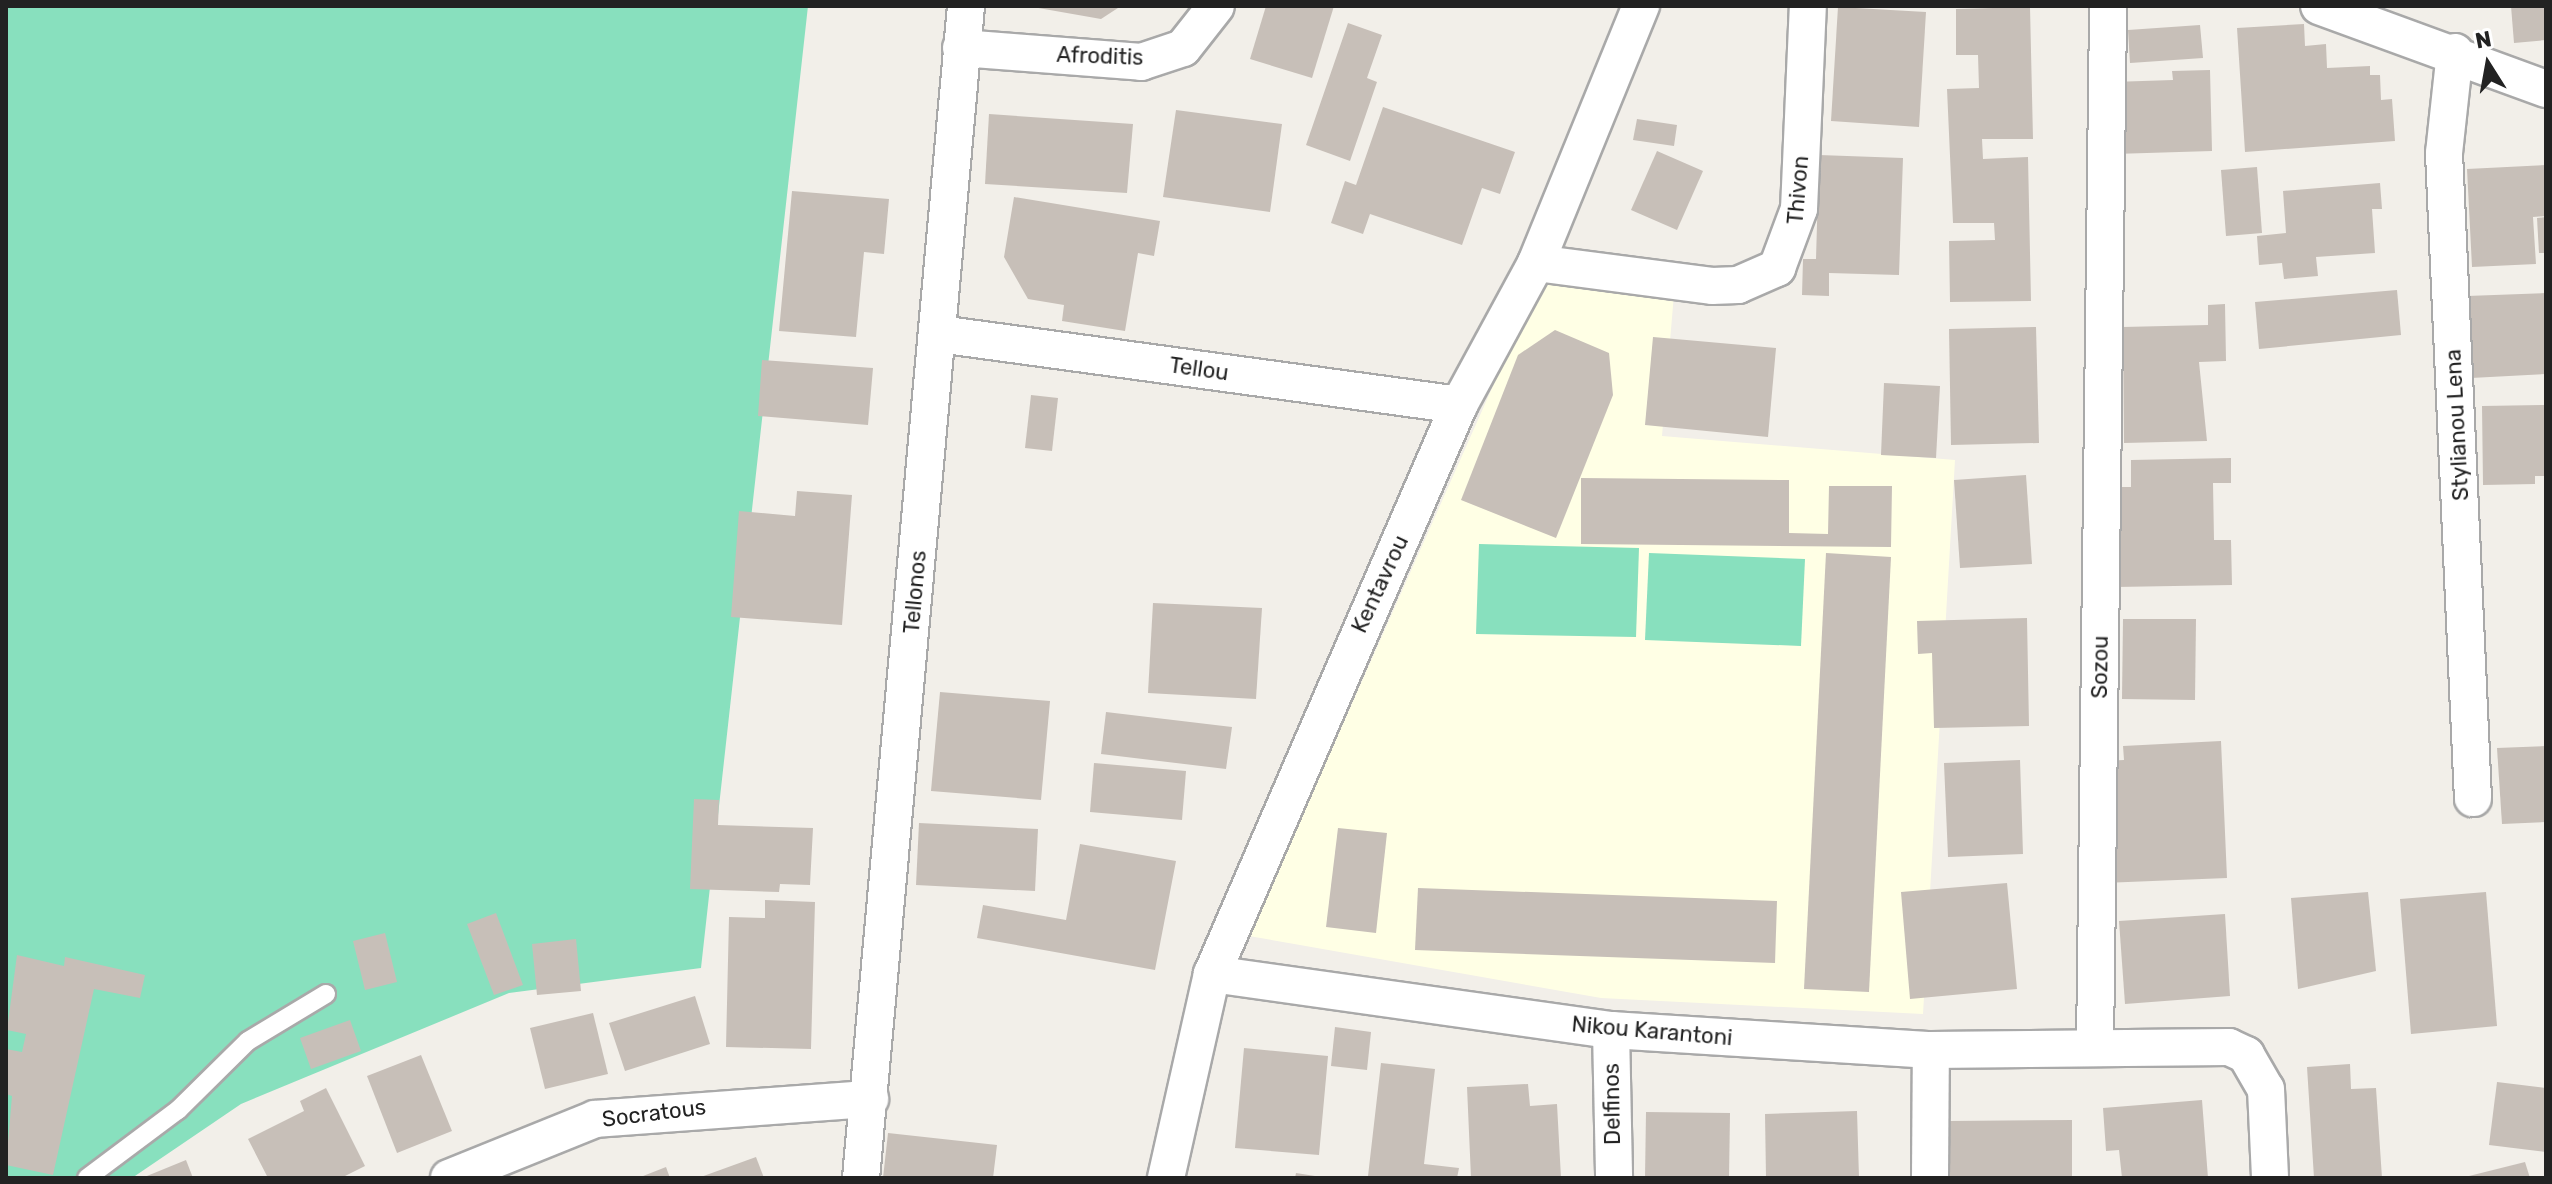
<!DOCTYPE html>
<html>
<head>
<meta charset="utf-8">
<style>
	body { margin:0 }
	#map { position:relative; width:2552px; height:1184px; overflow:hidden; background:#f2efe9; font-family:Rubik,sans-serif }
	div>[style] { position:absolute }
	.education>* { inset:0; background:#ffffe5 }
	.pitch>* { inset:0; background:#88e0be }
	.building>* { inset:0; background:#c7bfb8 }
	.roads { filter:drop-shadow(2px 0 #a9a9a9) drop-shadow(-2px 0 #a9a9a9) drop-shadow(0 2px #a9a9a9) drop-shadow(0 -2px #a9a9a9) }
	.service>* { height:18px; margin:-9px; padding:0 9px; transform-origin:9px; border-radius:9px; background:#fff }
	.minor>* { height:36px; margin:-18px; padding:0 18px; transform-origin:18px; border-radius:18px; background:#fff }
	span { translate:-50% -50%; white-space:nowrap; text-align:center; line-height:1.15; -webkit-text-stroke:6px #fff; paint-order:stroke }
	.street-label { font-size:22px; color:#222 }
	.frame { position:absolute; inset:0; border:8px solid #222; pointer-events:none }
	.north { position:absolute; left:2448px; top:24px; width:80px; height:80px; -webkit-text-stroke:6px #fff; paint-order:stroke; rotate:349deg; font-size:22px; font-weight:700; line-height:32px; text-align:center; color:#222 }
	.north::after { content:''; display:block; margin:auto; width:28px; height:36px; background:#222; clip-path:polygon(50% 0,100% 100%,50% 72%,0 100%) }
</style>
</head>
<body>
<div id="map">
	<div class="education">
		<div style="clip-path:polygon(1540px 280px,1674px 294px,1662px 436px,1955px 460px,1923px 1014px,1601px 998px,1249px 936px)"></div>
	</div>
	<div class="pitch">
		<div style="clip-path:polygon(6px 6px,808px 6px,701px 968px,509px 993px,241px 1104px,132px 1178px,6px 1178px)"></div>
		<div style="clip-path:polygon(1479px 544px,1639px 548px,1636px 637px,1476px 634px)"></div>
		<div style="clip-path:polygon(1649px 553px,1805px 559px,1801px 646px,1645px 640px)"></div>
	</div>
	<div class="building">
		<div style="clip-path:polygon(1027px 6px,1121px 6px,1101px 19px)"></div>
		<div style="clip-path:polygon(1266px 6px,1334px 6px,1312px 78px,1250px 59px)"></div>
		<div style="clip-path:polygon(2511px 6px,2546px 6px,2546px 40px,2514px 43px)"></div>
		<div style="clip-path:polygon(1838px 7px,1926px 12px,1919px 127px,1831px 121px)"></div>
		<div style="clip-path:polygon(2030px 7px,2033px 139px,1982px 139px,1983px 159px,2028px 157px,2031px 301px,1950px 302px,1949px 241px,1995px 240px,1994px 223px,1953px 223px,1947px 89px,1979px 88px,1978px 55px,1956px 55px,1956px 9px)"></div>
		<div style="clip-path:polygon(1348px 23px,1382px 35px,1367px 78px,1377px 82px,1350px 161px,1306px 145px)"></div>
		<div style="clip-path:polygon(2304px 24px,2305px 46px,2326px 44px,2327px 68px,2370px 66px,2370px 75px,2380px 75px,2381px 100px,2392px 99px,2395px 141px,2245px 152px,2237px 28px)"></div>
		<div style="clip-path:polygon(2200px 25px,2203px 58px,2130px 63px,2128px 30px)"></div>
		<div style="clip-path:polygon(2210px 70px,2212px 151px,2114px 154px,2112px 82px,2173px 80px,2172px 71px)"></div>
		<div style="clip-path:polygon(1383px 107px,1515px 152px,1500px 194px,1482px 188px,1462px 245px,1370px 214px,1363px 234px,1331px 223px,1345px 181px,1356px 185px)"></div>
		<div style="clip-path:polygon(1176px 110px,1282px 124px,1270px 212px,1163px 197px)"></div>
		<div style="clip-path:polygon(989px 114px,1133px 124px,1127px 193px,985px 184px)"></div>
		<div style="clip-path:polygon(1637px 119px,1677px 125px,1674px 146px,1633px 140px)"></div>
		<div style="clip-path:polygon(1657px 151px,1703px 171px,1677px 230px,1631px 210px)"></div>
		<div style="clip-path:polygon(1819px 155px,1903px 158px,1899px 275px,1829px 273px,1829px 296px,1802px 295px,1803px 259px,1816px 259px)"></div>
		<div style="clip-path:polygon(2546px 165px,2546px 216px,2533px 217px,2536px 264px,2472px 267px,2467px 169px)"></div>
		<div style="clip-path:polygon(2257px 167px,2262px 233px,2226px 236px,2221px 170px)"></div>
		<div style="clip-path:polygon(2380px 183px,2382px 209px,2372px 209px,2375px 253px,2316px 257px,2318px 276px,2284px 279px,2282px 263px,2259px 265px,2257px 236px,2286px 233px,2283px 191px)"></div>
		<div style="clip-path:polygon(792px 191px,889px 199px,884px 254px,864px 252px,856px 337px,779px 331px)"></div>
		<div style="clip-path:polygon(1014px 197px,1160px 221px,1154px 256px,1138px 253px,1125px 331px,1062px 321px,1064px 305px,1028px 299px,1004px 257px)"></div>
		<div style="clip-path:polygon(2546px 217px,2546px 253px,2539px 253px,2537px 218px)"></div>
		<div style="clip-path:polygon(2397px 290px,2401px 335px,2259px 349px,2255px 302px)"></div>
		<div style="clip-path:polygon(2546px 293px,2546px 374px,2471px 378px,2467px 296px)"></div>
		<div style="clip-path:polygon(2225px 304px,2226px 361px,2199px 362px,2207px 441px,2124px 443px,2123px 327px,2208px 325px,2208px 305px)"></div>
		<div style="clip-path:polygon(2036px 327px,2039px 443px,1951px 445px,1949px 329px)"></div>
		<div style="clip-path:polygon(1555px 330px,1609px 353px,1613px 395px,1556px 538px,1461px 500px,1518px 355px)"></div>
		<div style="clip-path:polygon(1653px 337px,1776px 348px,1768px 437px,1645px 425px)"></div>
		<div style="clip-path:polygon(762px 360px,873px 368px,868px 425px,758px 416px)"></div>
		<div style="clip-path:polygon(1884px 383px,1940px 386px,1936px 458px,1881px 455px)"></div>
		<div style="clip-path:polygon(1031px 395px,1058px 398px,1052px 451px,1025px 448px)"></div>
		<div style="clip-path:polygon(2546px 405px,2546px 476px,2535px 476px,2535px 484px,2483px 485px,2482px 406px)"></div>
		<div style="clip-path:polygon(2231px 458px,2231px 483px,2213px 483px,2214px 540px,2231px 540px,2232px 585px,2116px 587px,2115px 487px,2131px 487px,2131px 460px)"></div>
		<div style="clip-path:polygon(2026px 475px,2032px 564px,1960px 568px,1954px 480px)"></div>
		<div style="clip-path:polygon(1581px 478px,1789px 480px,1789px 533px,1828px 534px,1829px 486px,1892px 486px,1891px 547px,1581px 544px)"></div>
		<div style="clip-path:polygon(797px 491px,852px 495px,842px 625px,731px 617px,739px 511px,795px 516px)"></div>
		<div style="clip-path:polygon(1826px 553px,1891px 557px,1869px 992px,1804px 989px)"></div>
		<div style="clip-path:polygon(1153px 603px,1262px 608px,1256px 699px,1148px 693px)"></div>
		<div style="clip-path:polygon(2027px 618px,2029px 726px,1934px 728px,1932px 653px,1918px 654px,1917px 621px)"></div>
		<div style="clip-path:polygon(2123px 619px,2196px 619px,2195px 700px,2122px 699px)"></div>
		<div style="clip-path:polygon(940px 692px,1050px 701px,1041px 800px,931px 791px)"></div>
		<div style="clip-path:polygon(1106px 712px,1232px 727px,1226px 769px,1101px 754px)"></div>
		<div style="clip-path:polygon(2221px 741px,2227px 878px,2103px 883px,2102px 761px,2124px 760px,2123px 746px)"></div>
		<div style="clip-path:polygon(2546px 746px,2546px 822px,2502px 824px,2497px 748px)"></div>
		<div style="clip-path:polygon(2020px 760px,2023px 854px,1948px 857px,1944px 763px)"></div>
		<div style="clip-path:polygon(1094px 763px,1186px 771px,1182px 820px,1090px 812px)"></div>
		<div style="clip-path:polygon(694px 799px,719px 800px,718px 825px,813px 828px,810px 885px,780px 884px,779px 892px,690px 889px)"></div>
		<div style="clip-path:polygon(919px 823px,1038px 829px,1035px 891px,916px 885px)"></div>
		<div style="clip-path:polygon(1338px 828px,1387px 833px,1376px 933px,1326px 927px)"></div>
		<div style="clip-path:polygon(1080px 844px,1176px 861px,1155px 970px,977px 938px,983px 905px,1066px 920px)"></div>
		<div style="clip-path:polygon(2007px 883px,2017px 989px,1910px 999px,1901px 892px)"></div>
		<div style="clip-path:polygon(1418px 888px,1777px 901px,1775px 963px,1415px 950px)"></div>
		<div style="clip-path:polygon(2368px 892px,2376px 971px,2298px 989px,2291px 898px)"></div>
		<div style="clip-path:polygon(2486px 892px,2497px 1026px,2411px 1034px,2400px 899px)"></div>
		<div style="clip-path:polygon(765px 900px,815px 902px,811px 1049px,726px 1047px,729px 917px,765px 918px)"></div>
		<div style="clip-path:polygon(496px 913px,523px 985px,494px 995px,467px 924px)"></div>
		<div style="clip-path:polygon(2225px 914px,2230px 996px,2125px 1004px,2119px 921px)"></div>
		<div style="clip-path:polygon(385px 933px,397px 982px,365px 990px,353px 941px)"></div>
		<div style="clip-path:polygon(576px 939px,581px 991px,537px 995px,532px 944px)"></div>
		<div style="clip-path:polygon(17px 955px,64px 966px,65px 957px,145px 975px,140px 998px,94px 989px,53px 1175px,6px 1165px,12px 1096px,6px 1094px,6px 1049px,22px 1052px,26px 1034px,7px 1030px)"></div>
		<div style="clip-path:polygon(695px 996px,710px 1044px,625px 1071px,609px 1023px)"></div>
		<div style="clip-path:polygon(593px 1013px,608px 1074px,545px 1089px,530px 1028px)"></div>
		<div style="clip-path:polygon(350px 1020px,361px 1051px,311px 1069px,300px 1038px)"></div>
		<div style="clip-path:polygon(1335px 1027px,1371px 1032px,1367px 1070px,1331px 1066px)"></div>
		<div style="clip-path:polygon(1244px 1048px,1328px 1056px,1319px 1155px,1235px 1148px)"></div>
		<div style="clip-path:polygon(421px 1055px,452px 1131px,397px 1153px,367px 1076px)"></div>
		<div style="clip-path:polygon(1381px 1063px,1435px 1069px,1424px 1164px,1459px 1168px,1457px 1178px,1368px 1176px)"></div>
		<div style="clip-path:polygon(2350px 1064px,2351px 1089px,2376px 1088px,2382px 1178px,2314px 1178px,2307px 1067px)"></div>
		<div style="clip-path:polygon(2497px 1082px,2546px 1088px,2546px 1152px,2489px 1145px)"></div>
		<div style="clip-path:polygon(1528px 1084px,1530px 1106px,1557px 1104px,1561px 1178px,1471px 1178px,1467px 1087px)"></div>
		<div style="clip-path:polygon(326px 1088px,365px 1166px,341px 1178px,268px 1178px,248px 1139px,304px 1111px,300px 1101px)"></div>
		<div style="clip-path:polygon(2202px 1100px,2208px 1178px,2122px 1178px,2119px 1150px,2106px 1151px,2103px 1108px)"></div>
		<div style="clip-path:polygon(1857px 1111px,1859px 1178px,1766px 1178px,1765px 1114px)"></div>
		<div style="clip-path:polygon(1646px 1112px,1730px 1113px,1729px 1178px,1645px 1178px)"></div>
		<div style="clip-path:polygon(2072px 1120px,2072px 1178px,1949px 1178px,1949px 1121px)"></div>
		<div style="clip-path:polygon(888px 1133px,997px 1145px,993px 1178px,883px 1178px)"></div>
		<div style="clip-path:polygon(756px 1157px,764px 1178px,698px 1178px)"></div>
		<div style="clip-path:polygon(186px 1160px,193px 1178px,142px 1178px)"></div>
		<div style="clip-path:polygon(2525px 1162px,2530px 1178px,2465px 1178px,2465px 1177px)"></div>
		<div style="clip-path:polygon(666px 1167px,670px 1178px,638px 1178px)"></div>
		<div style="clip-path:polygon(1296px 1173px,1315px 1176px,1315px 1178px,1295px 1178px)"></div>
	</div>
	<div class="roads">
		<div class="service">
			<div style="left:87px;top:1178px;width:114px;rotate:-36.8deg"></div>
			<div style="left:178px;top:1110px;width:98px;rotate:-44.6deg"></div>
			<div style="left:248px;top:1041px;width:91px;rotate:-31.1deg"></div>
		</div>
		<div class="minor">
			<div style="left:2319px;top:6px;width:242px;rotate:20.1deg"></div>
			<div style="left:961px;top:48px;width:181px;rotate:4.4deg"></div>
			<div style="left:1141px;top:62px;width:44px;rotate:-18.4deg"></div>
			<div style="left:1183px;top:48px;width:53px;rotate:-51.8deg"></div>
			<div style="left:2455px;top:52px;width:102px;rotate:96.2deg"></div>
			<div style="left:2444px;top:153px;width:646px;rotate:87.43deg"></div>
			<div style="left:1536px;top:263px;width:177px;rotate:7.4deg"></div>
			<div style="left:1712px;top:286px;width:26px;rotate:-2deg"></div>
			<div style="left:1738px;top:285px;width:43px;rotate:-23.6deg"></div>
			<div style="left:1777px;top:268px;width:63px;rotate:-69.6deg"></div>
			<div style="left:1799px;top:209px;width:203px;rotate:-87.5deg"></div>
			<div style="left:939px;top:334px;width:525px;rotate:7.77deg"></div>
			<div style="left:1212px;top:974px;width:403px;rotate:8deg"></div>
			<div style="left:1611px;top:1030px;width:321px;rotate:3.6deg"></div>
			<div style="left:1931px;top:1050px;width:298px;rotate:-0.6deg"></div>
			<div style="left:2229px;top:1047px;width:19px;rotate:25deg"></div>
			<div style="left:2246px;top:1055px;width:39px;rotate:60deg"></div>
			<div style="left:2266px;top:1089px;width:89px;rotate:87.4deg"></div>
			<div style="left:1611px;top:1030px;width:148px;rotate:88.8deg"></div>
			<div style="left:2095px;top:1047px;width:1041px;rotate:-89.28deg"></div>
			<div style="left:449px;top:1178px;width:157px;rotate:-22deg"></div>
			<div style="left:595px;top:1119px;width:276px;rotate:-4.2deg"></div>
			<div style="left:861px;top:1178px;width:1177px;rotate:-84.88deg"></div>
			<div style="left:1166px;top:1178px;width:209px;rotate:-77.3deg"></div>
			<div style="left:1212px;top:974px;width:620px;rotate:-66.53deg"></div>
			<div style="left:1459px;top:405px;width:162px;rotate:-61.5deg"></div>
			<div style="left:1536px;top:263px;width:278px;rotate:-67.8deg"></div>
			<div style="left:1930px;top:1178px;width:128px;rotate:-89.6deg"></div>
		</div>
	</div>
	<div class="street-label">
		<span style="left:1100px;top:56px;rotate:2deg">Afroditis</span>
		<span style="left:1798px;top:190px;rotate:-85deg">Thivon</span>
		<span style="left:1199px;top:369px;rotate:8deg">Tellou</span>
		<span style="left:2457px;top:425px;rotate:-93deg">Stylianou Lena</span>
		<span style="left:1380px;top:584px;rotate:-65deg">Kentavrou</span>
		<span style="left:915px;top:592px;rotate:-85deg">Tellonos</span>
		<span style="left:2100px;top:667px;rotate:-89deg">Sozou</span>
		<span style="left:1652px;top:1031px;rotate:5deg">Nikou Karantoni</span>
		<span style="left:1612px;top:1104px;rotate:-91deg">Delfinos</span>
		<span style="left:654px;top:1113px;rotate:-7deg">Socratous</span>
	</div>
	<div class="frame"></div>
	<div class="north">N</div>
</div>
</body>
</html>
